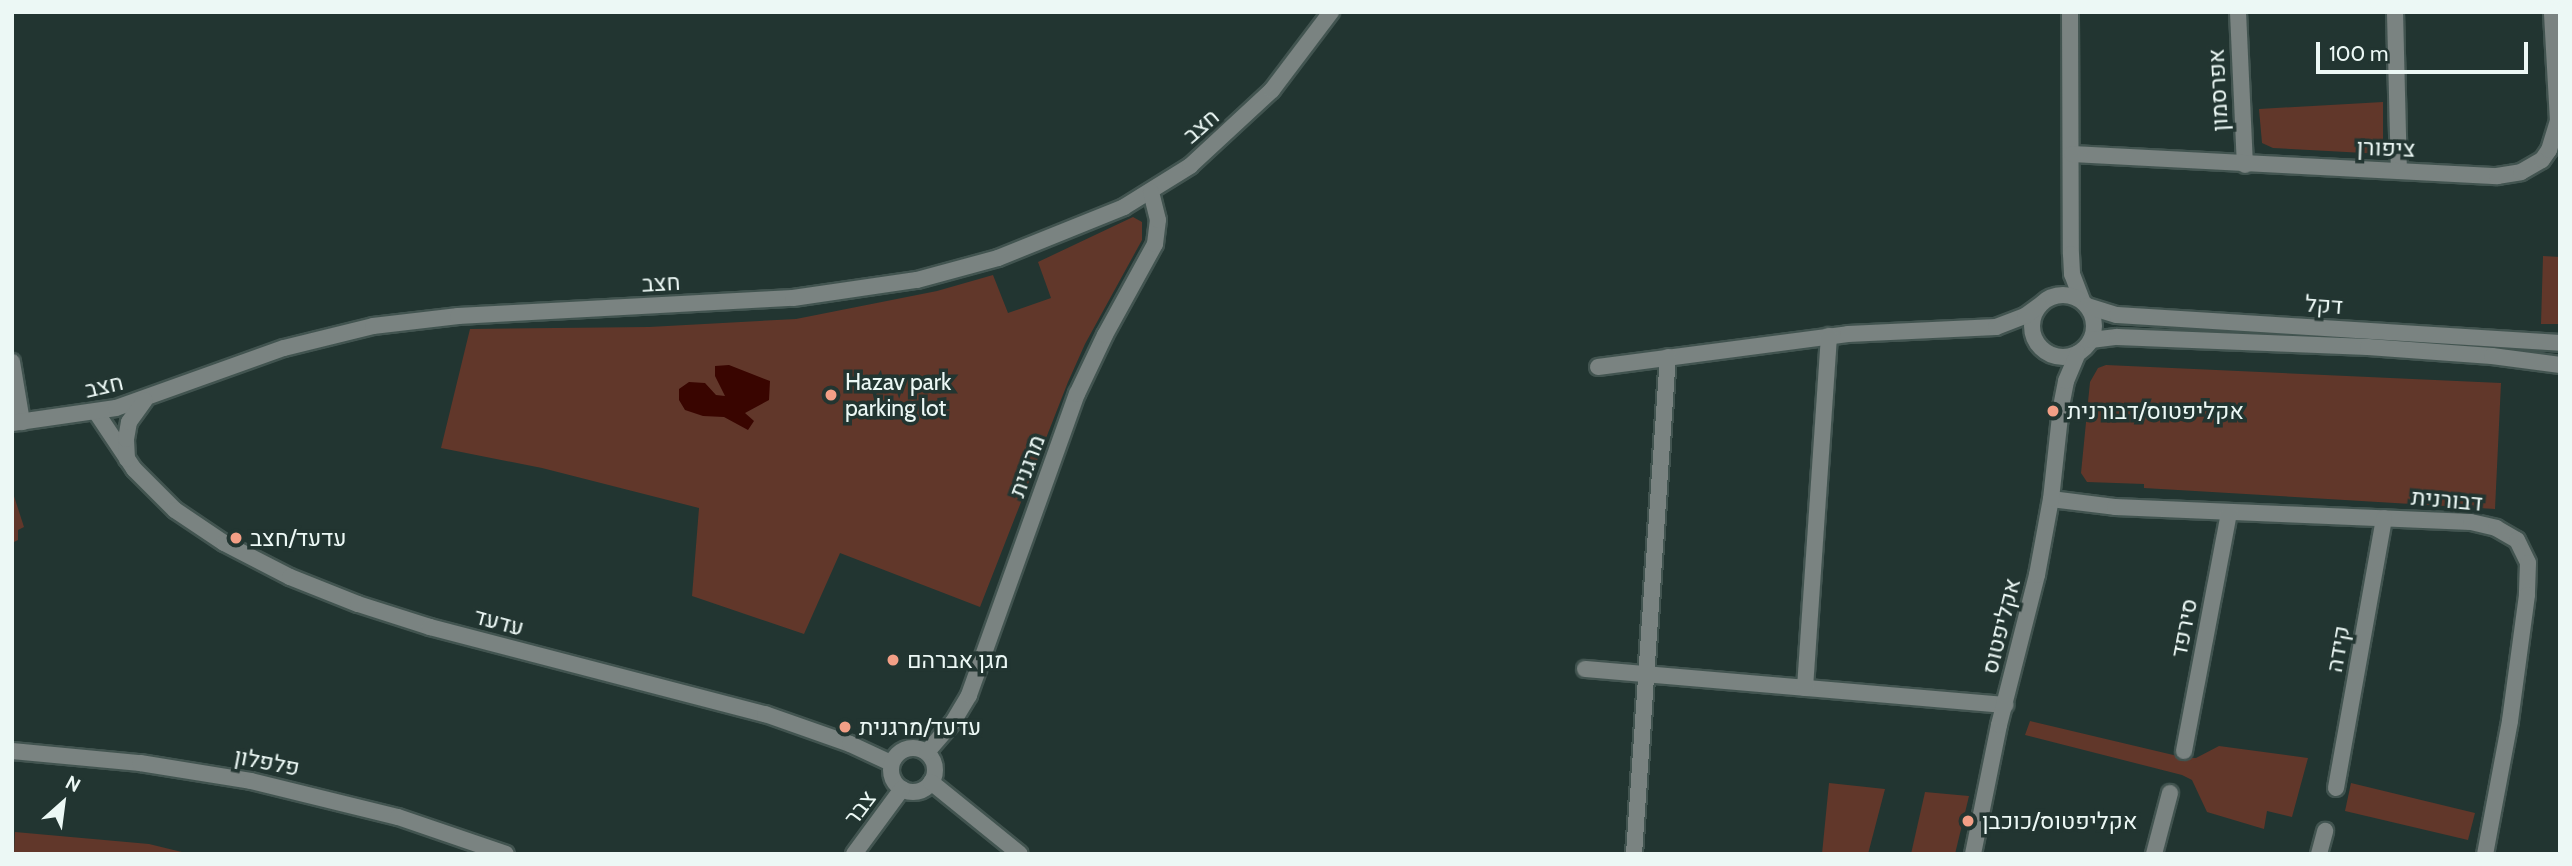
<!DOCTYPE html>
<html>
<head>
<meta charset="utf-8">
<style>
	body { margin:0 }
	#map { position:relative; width:2572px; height:866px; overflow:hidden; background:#223531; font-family:Cabin,Heebo,sans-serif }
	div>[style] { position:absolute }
	.green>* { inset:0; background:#61372a }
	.water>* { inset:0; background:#390500 }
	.roads { filter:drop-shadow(2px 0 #425450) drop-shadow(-2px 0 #425450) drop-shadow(0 2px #425450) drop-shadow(0 -2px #425450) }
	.minor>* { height:16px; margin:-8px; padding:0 8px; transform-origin:8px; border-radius:8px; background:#7a8381 }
	.minor>.ring { margin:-8px; padding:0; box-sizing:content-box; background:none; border:16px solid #7a8381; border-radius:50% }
	.dots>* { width:19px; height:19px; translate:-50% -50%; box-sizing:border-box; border:4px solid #223531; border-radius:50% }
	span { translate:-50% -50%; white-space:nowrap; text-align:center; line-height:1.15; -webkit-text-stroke:7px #223531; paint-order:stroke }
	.street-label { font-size:23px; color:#ecf8f5 }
	.poi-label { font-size:23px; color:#ecf8f5 }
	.left { translate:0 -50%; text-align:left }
	.frame { position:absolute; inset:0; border:14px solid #ecf8f5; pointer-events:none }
	.north { position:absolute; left:28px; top:768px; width:70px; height:70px; -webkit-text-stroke:5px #223531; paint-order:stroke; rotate:28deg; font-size:19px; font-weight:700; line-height:28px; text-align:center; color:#ecf8f5 }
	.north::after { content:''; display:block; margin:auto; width:24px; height:32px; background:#ecf8f5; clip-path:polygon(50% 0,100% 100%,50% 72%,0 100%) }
	.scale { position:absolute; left:2316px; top:42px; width:212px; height:32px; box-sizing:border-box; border:4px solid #ecf8f5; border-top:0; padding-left:9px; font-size:21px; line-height:24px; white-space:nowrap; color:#ecf8f5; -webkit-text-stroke:5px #223531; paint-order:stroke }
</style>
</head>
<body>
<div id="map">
	<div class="green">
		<div style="clip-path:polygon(2383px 102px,2383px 154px,2273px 148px,2262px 143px,2259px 109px)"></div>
		<div style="clip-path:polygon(1133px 217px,1142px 222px,1142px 240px,1085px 344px,1068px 382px,980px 607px,840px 553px,804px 634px,692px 596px,699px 508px,542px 468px,441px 448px,470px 329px,649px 327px,796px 319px,937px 291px,993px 275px,1008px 313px,1051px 298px,1038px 262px)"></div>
		<div style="clip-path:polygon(2543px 256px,2560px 257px,2560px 324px,2541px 324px)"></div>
		<div style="clip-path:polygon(2106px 365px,2501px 383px,2495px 509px,2144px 488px,2144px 484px,2087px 482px,2081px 473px,2090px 382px,2098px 368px)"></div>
		<div style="clip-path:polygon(12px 490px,24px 527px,18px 530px,18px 540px,12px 543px)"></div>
		<div style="clip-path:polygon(2030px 721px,2186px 758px,2196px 758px,2219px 746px,2308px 758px,2292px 817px,2267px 811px,2264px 829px,2207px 812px,2192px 780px,2182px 775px,2025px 735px)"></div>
		<div style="clip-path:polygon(1829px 783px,1885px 789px,1868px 854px,1822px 854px)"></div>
		<div style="clip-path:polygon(2351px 783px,2475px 813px,2468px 840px,2345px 811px)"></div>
		<div style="clip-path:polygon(1925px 792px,1969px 796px,1955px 854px,1911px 854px)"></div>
		<div style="clip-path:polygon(15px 832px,149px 844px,190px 854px,14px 854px)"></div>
	</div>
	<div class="water">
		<div style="clip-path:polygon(729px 365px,770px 381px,769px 400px,745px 413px,754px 421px,748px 430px,724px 417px,703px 416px,685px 410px,679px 400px,679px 389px,689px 382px,705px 383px,716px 395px,725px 396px,715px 376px,715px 366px)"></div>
	</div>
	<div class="roads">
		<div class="minor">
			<div style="left:2070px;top:12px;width:242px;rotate:89.8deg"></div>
			<div style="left:2071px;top:254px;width:20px;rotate:87deg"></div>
			<div style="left:2072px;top:274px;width:30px;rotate:69deg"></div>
			<div style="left:2238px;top:12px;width:153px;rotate:87.4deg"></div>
			<div style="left:2395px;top:12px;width:159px;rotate:88.6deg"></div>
			<div style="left:2072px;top:154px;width:426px;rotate:3deg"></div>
			<div style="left:2497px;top:176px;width:24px;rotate:-9deg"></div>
			<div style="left:2521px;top:172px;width:24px;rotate:-30deg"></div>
			<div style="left:2542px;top:160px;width:12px;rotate:-55deg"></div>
			<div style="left:2549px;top:150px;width:30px;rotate:-73deg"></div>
			<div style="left:2558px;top:121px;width:109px;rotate:-93.2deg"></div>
			<div class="ring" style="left:2032px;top:295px;width:46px;height:46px"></div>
			<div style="left:2087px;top:306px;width:31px;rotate:17deg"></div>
			<div style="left:2117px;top:315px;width:444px;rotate:3.6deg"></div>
			<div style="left:2091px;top:340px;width:26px;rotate:-7deg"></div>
			<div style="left:2117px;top:337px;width:251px;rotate:2.3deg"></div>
			<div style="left:2368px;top:347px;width:124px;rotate:4.2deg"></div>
			<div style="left:2492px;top:356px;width:69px;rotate:7.5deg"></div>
			<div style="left:12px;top:362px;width:61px;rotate:80.5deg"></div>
			<div style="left:1598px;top:367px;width:252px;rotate:-7.5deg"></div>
			<div style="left:1848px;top:334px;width:148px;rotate:-2.7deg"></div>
			<div style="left:1996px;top:327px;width:31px;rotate:-21deg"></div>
			<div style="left:2025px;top:316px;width:17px;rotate:-36deg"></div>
			<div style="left:96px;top:412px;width:69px;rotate:56.3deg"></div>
			<div style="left:134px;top:469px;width:58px;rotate:45deg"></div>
			<div style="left:175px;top:510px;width:59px;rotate:34deg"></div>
			<div style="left:224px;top:543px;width:74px;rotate:27.3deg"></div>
			<div style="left:290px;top:577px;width:73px;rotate:21.7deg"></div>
			<div style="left:358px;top:604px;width:76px;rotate:17.7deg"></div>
			<div style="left:430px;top:627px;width:346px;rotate:14.6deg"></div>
			<div style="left:765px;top:714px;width:90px;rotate:19.4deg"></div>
			<div style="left:850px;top:744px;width:45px;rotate:24.9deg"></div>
			<div style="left:12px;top:423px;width:105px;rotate:-8.2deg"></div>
			<div style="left:116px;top:408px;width:178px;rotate:-19.7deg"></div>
			<div style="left:284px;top:348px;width:92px;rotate:-13.9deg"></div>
			<div style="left:373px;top:326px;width:86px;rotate:-6.7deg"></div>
			<div style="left:458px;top:316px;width:335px;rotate:-3.1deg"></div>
			<div style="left:793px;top:298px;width:125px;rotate:-8.3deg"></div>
			<div style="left:917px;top:280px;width:84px;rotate:-15.2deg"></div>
			<div style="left:998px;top:258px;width:136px;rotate:-22deg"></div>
			<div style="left:1124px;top:207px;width:78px;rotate:-31.8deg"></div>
			<div style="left:1190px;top:166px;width:112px;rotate:-42.8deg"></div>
			<div style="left:1272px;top:90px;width:98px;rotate:-52.9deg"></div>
			<div style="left:127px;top:459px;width:20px;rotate:-93deg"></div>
			<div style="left:126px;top:439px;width:17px;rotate:-80deg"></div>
			<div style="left:129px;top:422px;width:27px;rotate:-54deg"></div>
			<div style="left:2051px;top:499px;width:64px;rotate:7.1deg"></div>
			<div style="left:2115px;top:507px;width:356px;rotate:2.4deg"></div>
			<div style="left:2471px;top:522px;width:26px;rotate:13deg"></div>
			<div style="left:2496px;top:528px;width:24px;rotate:30deg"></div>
			<div style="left:2517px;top:540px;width:25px;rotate:64deg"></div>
			<div style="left:2528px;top:563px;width:32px;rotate:92deg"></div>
			<div style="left:2527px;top:595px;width:127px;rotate:97.7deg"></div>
			<div style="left:2510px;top:721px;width:135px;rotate:100.6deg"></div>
			<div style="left:1585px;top:669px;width:422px;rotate:4.9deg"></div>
			<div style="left:1805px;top:688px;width:353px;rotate:-86.1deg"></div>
			<div class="ring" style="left:891px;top:748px;width:28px;height:28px"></div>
			<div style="left:12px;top:751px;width:129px;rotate:5.4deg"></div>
			<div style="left:140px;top:763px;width:112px;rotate:9.2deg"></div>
			<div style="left:251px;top:781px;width:151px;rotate:13.8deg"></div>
			<div style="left:398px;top:817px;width:114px;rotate:18.9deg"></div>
			<div style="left:2184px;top:751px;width:242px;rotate:-79.3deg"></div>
			<div style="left:927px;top:752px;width:40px;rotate:-49deg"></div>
			<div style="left:953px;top:722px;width:31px;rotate:-59deg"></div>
			<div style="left:969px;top:695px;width:320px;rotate:-70.3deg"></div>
			<div style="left:1077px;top:394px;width:65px;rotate:-64.6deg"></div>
			<div style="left:1105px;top:335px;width:104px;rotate:-61.2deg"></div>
			<div style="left:1155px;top:244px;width:24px;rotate:-83deg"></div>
			<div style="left:1158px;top:220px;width:29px;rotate:-104deg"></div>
			<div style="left:931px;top:782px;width:114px;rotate:39deg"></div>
			<div style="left:2336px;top:788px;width:274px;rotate:-79.9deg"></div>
			<div style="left:854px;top:854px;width:81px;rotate:-53.6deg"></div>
			<div style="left:1634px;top:854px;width:498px;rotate:-86.1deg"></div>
			<div style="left:1973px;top:854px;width:132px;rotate:-78.6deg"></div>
			<div style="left:1999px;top:725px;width:155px;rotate:-75.8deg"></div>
			<div style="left:2037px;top:575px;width:77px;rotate:-79.6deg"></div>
			<div style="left:2051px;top:499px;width:93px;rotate:-83.8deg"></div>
			<div style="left:2061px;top:407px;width:26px;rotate:-79deg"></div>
			<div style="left:2066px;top:381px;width:30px;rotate:-67deg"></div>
			<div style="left:2154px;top:854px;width:63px;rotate:-75.3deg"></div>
			<div style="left:2319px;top:854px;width:24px;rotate:-75deg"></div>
		</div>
	</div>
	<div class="dots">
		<div style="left:831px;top:395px;background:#f39f86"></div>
		<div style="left:2053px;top:411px;background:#f39f86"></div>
		<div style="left:236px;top:538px;background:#f39f86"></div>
		<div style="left:893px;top:660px;background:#f39f86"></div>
		<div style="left:845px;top:727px;background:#f39f86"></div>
		<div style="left:1968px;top:821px;background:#f39f86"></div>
	</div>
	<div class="street-label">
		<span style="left:2218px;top:90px;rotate:-93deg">אפרסמון</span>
		<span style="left:1201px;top:126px;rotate:-41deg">חצב</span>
		<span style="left:2386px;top:148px;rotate:2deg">ציפורן</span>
		<span style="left:661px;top:283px;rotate:-3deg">חצב</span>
		<span style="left:2324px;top:305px;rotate:4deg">דקל</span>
		<span style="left:104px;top:386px;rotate:-13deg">חצב</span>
		<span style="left:1027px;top:466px;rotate:-70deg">מרגנית</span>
		<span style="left:2447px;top:500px;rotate:5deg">דבורנית</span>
		<span style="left:499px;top:622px;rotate:15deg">עדעד</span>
		<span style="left:2001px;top:626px;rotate:-76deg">אקליפטוס</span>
		<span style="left:2184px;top:628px;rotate:-79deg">סירפד</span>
		<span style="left:2338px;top:649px;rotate:-80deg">קידה</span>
		<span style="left:267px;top:762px;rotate:11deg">פלפלון</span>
		<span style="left:860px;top:808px;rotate:-53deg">צבר</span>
	</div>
	<div class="poi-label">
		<span class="left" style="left:845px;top:395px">Hazav park<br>parking lot</span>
		<span class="left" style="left:2067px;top:411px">אקליפטוס/דבורנית</span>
		<span class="left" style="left:250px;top:538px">עדעד/חצב</span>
		<span class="left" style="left:907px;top:660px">מגן אברהם</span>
		<span class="left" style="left:859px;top:727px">עדעד/מרגנית</span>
		<span class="left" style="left:1982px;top:821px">אקליפטוס/כוכבן</span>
	</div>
	<div class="frame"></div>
	<div class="north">N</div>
	<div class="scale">100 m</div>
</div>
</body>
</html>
